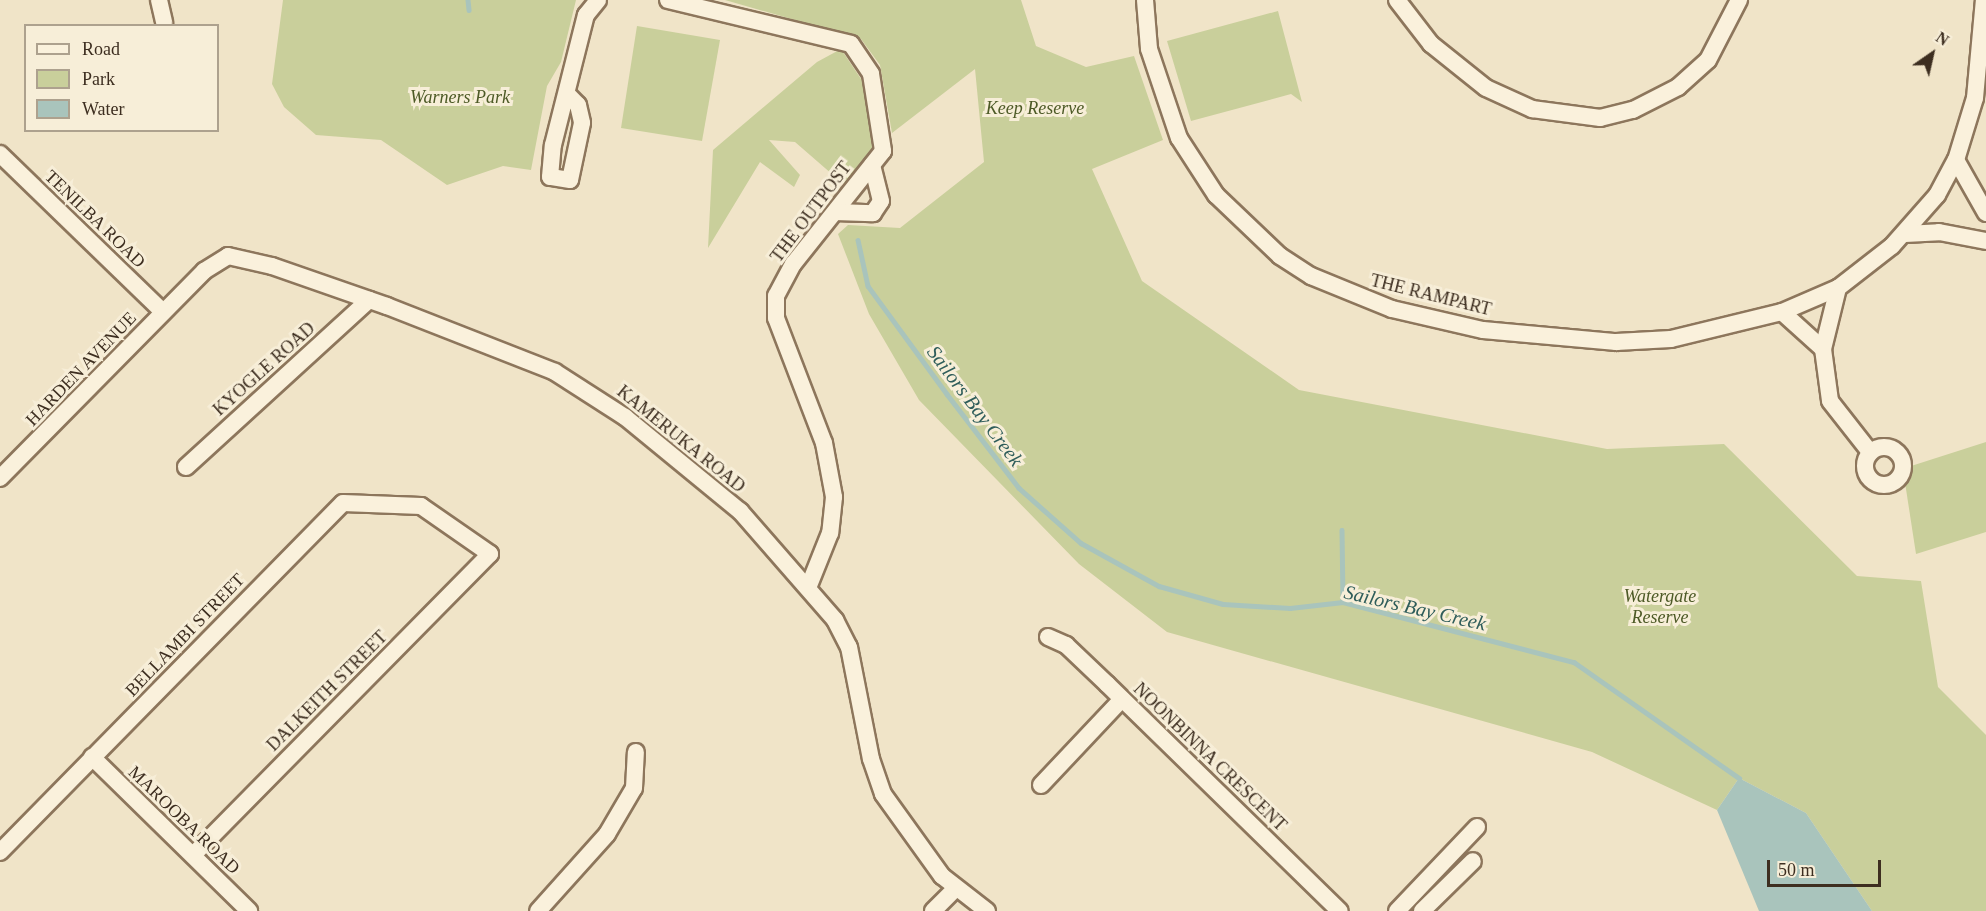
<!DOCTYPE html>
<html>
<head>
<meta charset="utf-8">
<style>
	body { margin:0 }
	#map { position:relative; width:1986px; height:911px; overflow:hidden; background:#f0e4c8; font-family:Georgia,serif }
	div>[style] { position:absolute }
	.green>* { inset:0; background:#c9cf9b }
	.water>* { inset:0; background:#a9c4bc }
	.stream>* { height:4.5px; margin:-2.25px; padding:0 2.25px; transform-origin:2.25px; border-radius:2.25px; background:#a9c4bc }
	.roads { filter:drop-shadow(2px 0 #8d765c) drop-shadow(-2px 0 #8d765c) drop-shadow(0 2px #8d765c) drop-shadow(0 -2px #8d765c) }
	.minor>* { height:16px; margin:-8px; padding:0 8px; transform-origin:8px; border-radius:8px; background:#faf1dc }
	.minor>.ring { margin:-8px; padding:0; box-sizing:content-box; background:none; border:16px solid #faf1dc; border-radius:50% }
	span { translate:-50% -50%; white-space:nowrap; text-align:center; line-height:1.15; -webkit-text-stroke:6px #f7eed8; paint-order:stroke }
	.park-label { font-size:18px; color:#4d5a26; font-style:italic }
	.street-label { font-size:18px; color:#3d2e20 }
	.water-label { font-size:20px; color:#2f5d5a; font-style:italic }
	.legend { position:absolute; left:24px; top:24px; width:195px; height:108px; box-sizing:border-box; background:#f7eed8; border:2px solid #ada18e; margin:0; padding:8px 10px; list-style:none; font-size:18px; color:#3d2e20 }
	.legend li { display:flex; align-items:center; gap:12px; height:30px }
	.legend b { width:30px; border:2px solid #ada18e }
	.north { position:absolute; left:1902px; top:24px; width:60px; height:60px; -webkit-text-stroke:4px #f7eed8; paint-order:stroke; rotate:34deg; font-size:16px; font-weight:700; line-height:24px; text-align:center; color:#3d2e20 }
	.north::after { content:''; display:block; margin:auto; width:21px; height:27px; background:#3d2e20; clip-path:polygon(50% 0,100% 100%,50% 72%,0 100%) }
	.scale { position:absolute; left:1767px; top:860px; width:114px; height:27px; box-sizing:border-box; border:3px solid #3d2e20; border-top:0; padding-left:8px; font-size:18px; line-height:21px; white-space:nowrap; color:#3d2e20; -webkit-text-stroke:4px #f7eed8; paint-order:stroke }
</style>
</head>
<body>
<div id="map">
	<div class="green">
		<div style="clip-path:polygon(283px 0,576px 0,561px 62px,547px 86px,531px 170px,503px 166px,447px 185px,381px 140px,316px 135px,284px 107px,272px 84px)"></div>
		<div style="clip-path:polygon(725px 0,1021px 0,1036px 46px,1086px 67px,1134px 56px,1163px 140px,1092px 169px,1142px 281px,1299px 390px,1607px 449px,1724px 444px,1857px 576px,1921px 581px,1938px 687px,1986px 735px,1986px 911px,1872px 911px,1806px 813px,1739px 778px,1717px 810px,1592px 752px,1167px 632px,1079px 564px,919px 400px,869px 314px,838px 234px,848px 225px,900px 228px,984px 162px,975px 69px,892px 133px,880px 65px,861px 39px)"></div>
		<div style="clip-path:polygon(1278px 11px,1302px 102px,1291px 94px,1191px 121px,1167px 41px)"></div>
		<div style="clip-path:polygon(637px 26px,720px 40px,702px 141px,621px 128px)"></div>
		<div style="clip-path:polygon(841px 49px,865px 85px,874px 147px,865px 171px,848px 188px,795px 142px,769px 140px,800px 175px,794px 187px,760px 162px,708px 248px,713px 150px,817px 62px)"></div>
		<div style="clip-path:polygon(1986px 442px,1986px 532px,1916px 554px,1904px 476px,1908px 467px)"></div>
	</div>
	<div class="water">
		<div style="clip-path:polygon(1739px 778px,1806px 813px,1872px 911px,1759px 911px,1717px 810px)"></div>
	</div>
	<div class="stream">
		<div style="left:468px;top:0;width:10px;rotate:84deg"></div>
		<div style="left:858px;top:240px;width:47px;rotate:77.7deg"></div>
		<div style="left:868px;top:286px;width:134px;rotate:53.8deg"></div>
		<div style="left:947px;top:394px;width:118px;rotate:52.5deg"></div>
		<div style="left:1019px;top:488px;width:83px;rotate:41.6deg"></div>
		<div style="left:1081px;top:543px;width:89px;rotate:28.9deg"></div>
		<div style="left:1159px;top:586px;width:66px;rotate:15.7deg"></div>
		<div style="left:1223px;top:604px;width:67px;rotate:3.4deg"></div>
		<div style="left:1290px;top:608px;width:53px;rotate:-6.5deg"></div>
		<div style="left:1343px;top:602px;width:239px;rotate:14.6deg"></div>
		<div style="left:1574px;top:662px;width:202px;rotate:35.1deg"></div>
		<div style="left:1342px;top:530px;width:72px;rotate:89.2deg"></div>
	</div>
	<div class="roads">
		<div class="minor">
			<div style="left:159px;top:0;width:23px;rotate:77deg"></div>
			<div style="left:668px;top:0;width:188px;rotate:13.5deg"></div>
			<div style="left:851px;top:44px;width:36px;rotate:56deg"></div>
			<div style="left:871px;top:74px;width:78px;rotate:81.1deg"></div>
			<div style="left:883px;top:151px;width:144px;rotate:128.5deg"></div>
			<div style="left:793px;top:264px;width:36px;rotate:118deg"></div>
			<div style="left:776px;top:296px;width:22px;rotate:90deg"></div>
			<div style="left:776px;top:318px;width:134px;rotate:69deg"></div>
			<div style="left:824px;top:443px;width:55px;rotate:79.5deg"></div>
			<div style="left:834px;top:497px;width:36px;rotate:96deg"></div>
			<div style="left:830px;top:533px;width:59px;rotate:111.8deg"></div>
			<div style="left:1145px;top:0;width:49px;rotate:85.3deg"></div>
			<div style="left:1149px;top:49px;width:94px;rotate:71.4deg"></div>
			<div style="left:1179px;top:138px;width:68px;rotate:57deg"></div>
			<div style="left:1216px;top:195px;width:88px;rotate:43.6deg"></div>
			<div style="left:1280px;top:256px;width:37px;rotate:33deg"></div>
			<div style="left:1311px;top:276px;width:87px;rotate:22.2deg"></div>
			<div style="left:1392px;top:309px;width:93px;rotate:13deg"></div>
			<div style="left:1483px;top:330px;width:134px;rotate:5.2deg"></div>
			<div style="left:1616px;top:342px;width:55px;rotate:-3.1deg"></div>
			<div style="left:1671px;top:339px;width:114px;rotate:-13.7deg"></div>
			<div style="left:1782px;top:312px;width:61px;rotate:-23.2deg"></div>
			<div style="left:1838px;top:288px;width:68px;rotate:-37.9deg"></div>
			<div style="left:1892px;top:246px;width:68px;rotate:-48.6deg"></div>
			<div style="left:1937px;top:195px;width:40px;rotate:-62deg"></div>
			<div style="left:1956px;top:160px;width:65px;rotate:-73deg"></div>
			<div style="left:1975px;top:98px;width:98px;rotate:-84.8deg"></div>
			<div style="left:1397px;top:0;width:56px;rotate:52.3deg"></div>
			<div style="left:1431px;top:44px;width:70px;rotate:38.7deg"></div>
			<div style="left:1486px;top:88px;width:51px;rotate:24.5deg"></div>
			<div style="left:1532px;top:109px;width:69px;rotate:7.5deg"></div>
			<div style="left:1600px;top:118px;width:34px;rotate:-14deg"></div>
			<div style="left:1633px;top:110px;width:51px;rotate:-27.1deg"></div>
			<div style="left:1678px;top:87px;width:40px;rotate:-42deg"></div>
			<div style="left:1708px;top:60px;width:68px;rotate:-62.7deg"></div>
			<div style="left:568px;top:95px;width:14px;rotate:45deg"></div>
			<div style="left:578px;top:105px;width:18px;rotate:77deg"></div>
			<div style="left:582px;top:123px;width:58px;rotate:101.9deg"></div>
			<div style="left:570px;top:180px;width:20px;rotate:-171deg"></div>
			<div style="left:550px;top:177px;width:32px;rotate:-85deg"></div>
			<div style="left:553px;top:145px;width:134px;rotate:-75.8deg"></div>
			<div style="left:586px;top:15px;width:19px;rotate:-51deg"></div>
			<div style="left:0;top:154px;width:227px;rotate:44.1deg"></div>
			<div style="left:1956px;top:160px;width:61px;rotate:60.5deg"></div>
			<div style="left:835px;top:212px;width:38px;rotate:2deg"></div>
			<div style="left:873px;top:213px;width:14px;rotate:-56deg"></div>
			<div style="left:881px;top:201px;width:37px;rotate:-104deg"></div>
			<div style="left:1905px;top:234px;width:34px;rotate:-3deg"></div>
			<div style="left:1939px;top:232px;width:48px;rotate:10.8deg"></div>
			<div style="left:1782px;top:312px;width:55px;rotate:42.1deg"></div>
			<div style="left:1823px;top:349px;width:63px;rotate:-76.2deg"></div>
			<div style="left:1823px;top:349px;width:52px;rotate:82.3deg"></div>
			<div style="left:1830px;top:401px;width:65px;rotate:51.9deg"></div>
			<div class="ring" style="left:1865px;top:447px;width:22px;height:22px"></div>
			<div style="left:186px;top:467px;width:248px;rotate:-42.4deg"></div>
			<div style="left:0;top:478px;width:291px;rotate:-45.4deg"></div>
			<div style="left:204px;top:271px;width:28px;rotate:-32deg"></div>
			<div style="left:228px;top:256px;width:45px;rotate:12.8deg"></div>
			<div style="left:272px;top:266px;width:122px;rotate:19.2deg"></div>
			<div style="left:387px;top:306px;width:180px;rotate:21.4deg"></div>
			<div style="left:555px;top:372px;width:83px;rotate:32.7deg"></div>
			<div style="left:625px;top:417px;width:149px;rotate:39.3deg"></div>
			<div style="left:740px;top:511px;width:145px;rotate:48.9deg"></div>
			<div style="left:835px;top:620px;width:30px;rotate:63deg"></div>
			<div style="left:849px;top:647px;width:114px;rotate:78.9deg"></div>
			<div style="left:871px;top:759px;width:37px;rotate:71deg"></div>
			<div style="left:883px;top:794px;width:101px;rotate:54.3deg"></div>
			<div style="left:942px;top:876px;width:57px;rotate:37.9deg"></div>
			<div style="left:1048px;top:637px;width:20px;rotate:24deg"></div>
			<div style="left:1066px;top:645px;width:57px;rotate:43.6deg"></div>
			<div style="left:1107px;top:684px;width:325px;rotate:44.3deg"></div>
			<div style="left:92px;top:757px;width:220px;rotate:44.4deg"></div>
			<div style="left:1041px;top:785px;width:118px;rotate:-46.7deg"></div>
			<div style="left:0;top:852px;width:489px;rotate:-45.5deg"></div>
			<div style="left:343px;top:503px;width:78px;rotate:2.2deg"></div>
			<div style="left:421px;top:506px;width:84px;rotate:34.8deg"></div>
			<div style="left:490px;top:554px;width:423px;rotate:134.6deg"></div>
			<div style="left:538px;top:911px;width:103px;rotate:-48.1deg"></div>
			<div style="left:607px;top:834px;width:53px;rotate:-59.6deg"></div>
			<div style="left:634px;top:788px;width:36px;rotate:-87deg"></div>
			<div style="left:933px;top:911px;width:31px;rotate:-45deg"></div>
			<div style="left:1397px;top:911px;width:116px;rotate:-46.4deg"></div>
			<div style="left:1422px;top:911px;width:71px;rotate:-44.4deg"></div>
		</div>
	</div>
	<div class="park-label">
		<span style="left:460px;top:97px">Warners Park</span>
		<span style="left:1035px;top:108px">Keep Reserve</span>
		<span style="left:1660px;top:607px">Watergate<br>Reserve</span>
	</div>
	<div class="street-label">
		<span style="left:811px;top:212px;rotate:-53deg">THE OUTPOST</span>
		<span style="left:95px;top:219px;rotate:44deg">TENILBA ROAD</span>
		<span style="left:1431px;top:295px;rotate:14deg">THE RAMPART</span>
		<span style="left:81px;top:369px;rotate:-46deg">HARDEN AVENUE</span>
		<span style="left:264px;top:369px;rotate:-42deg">KYOGLE ROAD</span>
		<span style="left:681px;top:439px;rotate:39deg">KAMERUKA ROAD</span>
		<span style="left:185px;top:635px;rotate:-46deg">BELLAMBI STREET</span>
		<span style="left:327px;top:691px;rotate:-45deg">DALKEITH STREET</span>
		<span style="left:1210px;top:757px;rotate:44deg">NOONBINNA CRESCENT</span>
		<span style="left:184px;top:820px;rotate:44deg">MAROOBA ROAD</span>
	</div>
	<div class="water-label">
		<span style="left:975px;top:406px;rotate:53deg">Sailors Bay Creek</span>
		<span style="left:1415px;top:608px;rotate:13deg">Sailors Bay Creek</span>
	</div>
	<ul class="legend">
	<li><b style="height:8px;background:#faf1dc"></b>Road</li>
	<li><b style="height:16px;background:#c9cf9b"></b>Park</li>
	<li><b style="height:16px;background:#a9c4bc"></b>Water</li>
	</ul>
	<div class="north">N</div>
	<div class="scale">50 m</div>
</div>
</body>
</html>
